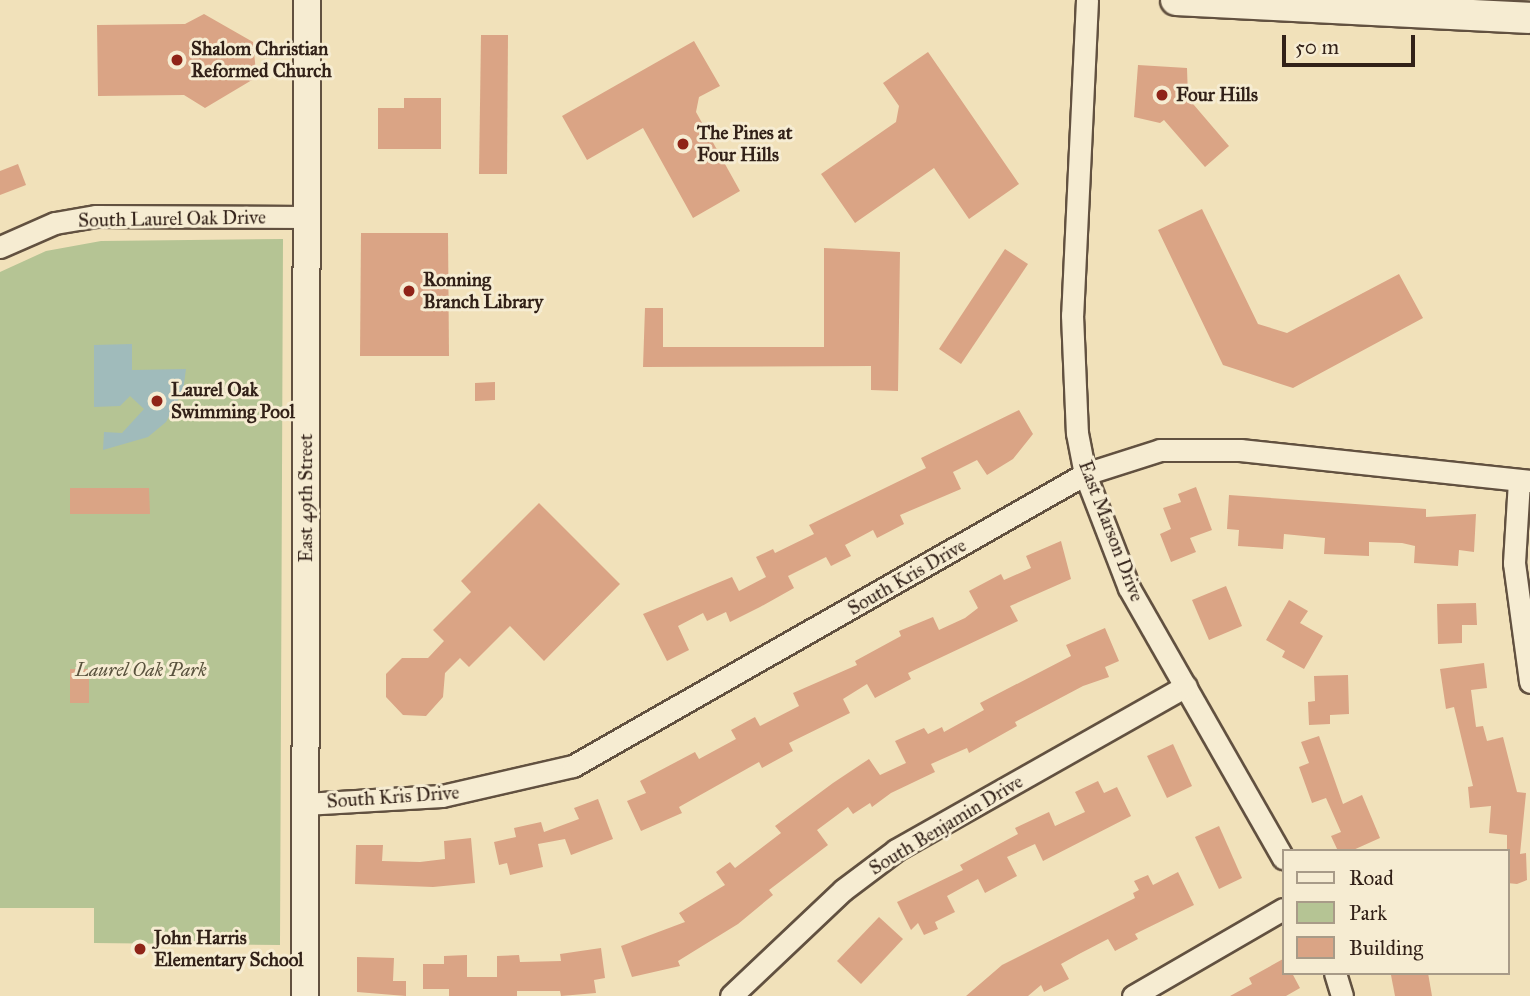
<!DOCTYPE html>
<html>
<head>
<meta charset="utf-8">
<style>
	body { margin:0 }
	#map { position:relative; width:1530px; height:996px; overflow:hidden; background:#f1e1ba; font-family:"IM FELL Great Primer",serif }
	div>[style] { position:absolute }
	.green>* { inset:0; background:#b5c494 }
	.water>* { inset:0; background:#a0bbbb }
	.building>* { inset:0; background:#daa485 }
	.roads { filter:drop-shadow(2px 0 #625140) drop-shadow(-2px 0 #625140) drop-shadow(0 2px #625140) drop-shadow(0 -2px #625140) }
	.minor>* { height:21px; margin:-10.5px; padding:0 10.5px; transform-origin:10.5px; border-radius:10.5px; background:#f6ecd2 }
	.tertiary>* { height:26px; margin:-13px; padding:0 13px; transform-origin:13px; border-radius:13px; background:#f6ecd2 }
	.secondary>* { height:30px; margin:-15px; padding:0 15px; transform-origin:15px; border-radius:15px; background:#f6ecd2 }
	.dots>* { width:19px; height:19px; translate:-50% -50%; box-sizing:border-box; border:4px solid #f6ecd2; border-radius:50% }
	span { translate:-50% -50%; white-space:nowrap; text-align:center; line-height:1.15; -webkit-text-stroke:6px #f6ecd2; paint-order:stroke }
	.poi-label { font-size:19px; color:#322118; font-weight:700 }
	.left { translate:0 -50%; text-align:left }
	.street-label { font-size:19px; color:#322118 }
	.park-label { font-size:19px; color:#59523d; font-style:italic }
	.legend { position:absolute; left:1282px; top:849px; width:228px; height:126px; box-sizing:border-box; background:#f6ecd2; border:2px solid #a89b88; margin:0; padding:9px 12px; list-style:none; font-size:21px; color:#322118 }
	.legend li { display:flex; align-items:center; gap:14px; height:35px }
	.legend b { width:35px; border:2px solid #a89b88 }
	.scale { position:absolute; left:1282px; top:35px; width:133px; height:32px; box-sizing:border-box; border:4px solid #322118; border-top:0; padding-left:9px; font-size:21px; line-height:24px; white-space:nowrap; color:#322118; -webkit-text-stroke:5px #f6ecd2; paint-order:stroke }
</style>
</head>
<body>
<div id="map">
	<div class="green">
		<div style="clip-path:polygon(283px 239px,280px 945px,94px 943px,94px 908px,0 908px,0 272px,46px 251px,101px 241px)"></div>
	</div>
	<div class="water">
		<div style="clip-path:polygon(132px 344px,132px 370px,186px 369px,183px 391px,166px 422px,148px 437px,103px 450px,104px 432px,122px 433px,144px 409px,130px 396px,120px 406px,94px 407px,94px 345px)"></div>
	</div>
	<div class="building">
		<div style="clip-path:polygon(204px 14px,253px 42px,256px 72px,252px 80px,205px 108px,184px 95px,98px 96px,97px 25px,185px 24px)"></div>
		<div style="clip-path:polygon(481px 35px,508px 35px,507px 174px,479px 174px)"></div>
		<div style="clip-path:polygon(694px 41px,720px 86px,699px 97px,696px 112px,740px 191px,693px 218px,643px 128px,587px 160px,562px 116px)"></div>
		<div style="clip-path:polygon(928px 52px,1019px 184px,969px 219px,934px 168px,855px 223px,821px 174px,896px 122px,899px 106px,883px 83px)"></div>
		<div style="clip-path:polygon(1138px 65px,1187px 68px,1188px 98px,1229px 146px,1205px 167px,1164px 120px,1160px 123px,1134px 117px)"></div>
		<div style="clip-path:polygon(404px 98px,441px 98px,441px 149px,378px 149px,378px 108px,404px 108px)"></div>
		<div style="clip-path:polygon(18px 164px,26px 185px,0 195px,0 171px)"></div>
		<div style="clip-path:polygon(1202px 209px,1258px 324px,1287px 333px,1399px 274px,1423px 318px,1293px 388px,1223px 365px,1158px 230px)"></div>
		<div style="clip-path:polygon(361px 233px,448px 233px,449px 356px,360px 356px)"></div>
		<div style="clip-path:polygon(824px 248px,900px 252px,898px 391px,871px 390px,871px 366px,643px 367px,645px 308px,663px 308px,663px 347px,824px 347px)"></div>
		<div style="clip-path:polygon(1005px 249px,1028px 264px,961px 364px,939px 349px)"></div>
		<div style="clip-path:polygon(495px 382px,495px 400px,475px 401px,475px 383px)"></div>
		<div style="clip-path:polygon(1019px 410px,1033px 434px,1013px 459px,987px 475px,977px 460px,953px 472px,961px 489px,900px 515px,904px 524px,877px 538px,873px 530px,845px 545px,851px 556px,831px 566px,826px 557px,788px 576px,794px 588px,760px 607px,730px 622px,726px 612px,707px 621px,703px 613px,678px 626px,689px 650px,667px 661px,643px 614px,732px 577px,739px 591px,766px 577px,756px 557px,773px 549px,775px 553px,814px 534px,809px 525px,926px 468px,921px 458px)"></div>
		<div style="clip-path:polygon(1196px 487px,1212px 530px,1190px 538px,1196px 552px,1171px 562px,1160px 534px,1171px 529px,1163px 508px,1181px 502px,1178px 494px)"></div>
		<div style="clip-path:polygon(70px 488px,149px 488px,150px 514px,70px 514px)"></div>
		<div style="clip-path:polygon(1229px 495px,1426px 509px,1426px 517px,1476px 514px,1474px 552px,1459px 550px,1458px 566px,1414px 563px,1415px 546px,1402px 543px,1369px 542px,1369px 556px,1324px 554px,1325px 538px,1284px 534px,1283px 549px,1238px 546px,1239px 530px,1227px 529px)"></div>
		<div style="clip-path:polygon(539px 503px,620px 584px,544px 661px,510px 626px,469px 667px,460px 658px,445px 673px,443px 697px,426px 716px,403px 715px,386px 697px,386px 674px,402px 658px,428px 658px,444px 641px,433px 630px,471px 592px,461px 581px)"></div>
		<div style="clip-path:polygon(1061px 541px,1071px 579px,1010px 606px,1018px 621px,908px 673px,911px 679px,875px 698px,867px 684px,843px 699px,850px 713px,789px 743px,793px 751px,762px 768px,759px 762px,679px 807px,682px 813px,641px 831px,627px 801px,646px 793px,640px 781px,695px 752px,699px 759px,736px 739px,731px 730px,755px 717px,760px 726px,799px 706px,793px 693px,857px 665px,855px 661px,901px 636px,899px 631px,933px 617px,939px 630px,965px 618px,978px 608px,969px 591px,1001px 574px,1004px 580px,1031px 568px,1026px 556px)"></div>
		<div style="clip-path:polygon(1226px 586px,1242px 626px,1209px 640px,1192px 600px)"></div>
		<div style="clip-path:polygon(1289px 600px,1308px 611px,1300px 623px,1323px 636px,1304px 669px,1282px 657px,1285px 651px,1266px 640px)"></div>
		<div style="clip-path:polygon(1476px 603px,1477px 625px,1462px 625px,1462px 643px,1438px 644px,1437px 604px)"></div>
		<div style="clip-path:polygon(1105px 628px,1119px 661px,1105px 667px,1109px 677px,1083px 686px,1015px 722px,1017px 726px,969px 753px,967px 748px,931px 764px,935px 772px,891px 793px,872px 807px,870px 803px,853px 814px,848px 807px,817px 830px,828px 845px,769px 890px,773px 895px,738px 924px,678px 961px,680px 966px,632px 977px,621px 946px,685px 922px,679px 913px,725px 885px,716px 872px,730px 862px,735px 868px,781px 833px,775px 826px,833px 783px,869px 759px,880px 775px,906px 763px,895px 741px,924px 728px,928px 734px,942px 727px,944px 732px,984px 710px,980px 703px,1071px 656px,1066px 645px)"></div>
		<div style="clip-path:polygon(1484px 663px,1487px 688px,1471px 690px,1476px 727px,1483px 726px,1487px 741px,1503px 737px,1517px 792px,1526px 793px,1520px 854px,1526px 853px,1527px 880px,1517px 884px,1507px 883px,1507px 835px,1489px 833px,1491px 806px,1470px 808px,1468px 787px,1473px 786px,1454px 707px,1446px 709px,1440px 669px)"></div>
		<div style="clip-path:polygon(70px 669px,89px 669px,89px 703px,70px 703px)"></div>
		<div style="clip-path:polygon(1348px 675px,1349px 714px,1330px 715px,1330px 724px,1309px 725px,1308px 702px,1315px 701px,1314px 676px)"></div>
		<div style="clip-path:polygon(1319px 736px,1343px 804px,1362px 795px,1380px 838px,1351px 851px,1338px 851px,1331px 836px,1341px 832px,1326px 798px,1312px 803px,1299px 767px,1309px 763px,1301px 742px)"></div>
		<div style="clip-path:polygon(1173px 744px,1192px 786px,1167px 798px,1147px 756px)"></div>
		<div style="clip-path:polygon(1098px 781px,1104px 793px,1117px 787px,1131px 816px,1043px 861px,1035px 844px,1007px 857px,1017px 876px,985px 893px,978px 879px,947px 896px,955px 912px,935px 922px,938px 929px,924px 935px,918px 923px,911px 930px,897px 902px,963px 870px,960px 865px,1018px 834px,1015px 828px,1049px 812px,1055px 826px,1085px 812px,1075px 792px)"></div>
		<div style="clip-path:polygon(598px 799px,613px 839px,571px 855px,565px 839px,538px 844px,543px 867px,510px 875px,507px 863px,499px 865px,494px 842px,516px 837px,514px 828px,541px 822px,544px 832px,579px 819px,574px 808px)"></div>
		<div style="clip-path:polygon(1219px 826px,1242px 878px,1219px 889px,1195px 837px)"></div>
		<div style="clip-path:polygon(471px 838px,475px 883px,433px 887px,355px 884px,356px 845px,383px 845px,382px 861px,420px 862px,445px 859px,444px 841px)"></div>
		<div style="clip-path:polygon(1178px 872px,1194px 905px,1135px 934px,1138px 939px,1115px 951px,1108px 939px,1079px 954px,1061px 964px,1069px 979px,1044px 992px,1041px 985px,1028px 996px,966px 996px,1002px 965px,1135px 898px,1133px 893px,1139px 890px,1134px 881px,1148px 875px,1153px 885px)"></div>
		<div style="clip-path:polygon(879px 917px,903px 939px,861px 984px,837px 961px)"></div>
		<div style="clip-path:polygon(601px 948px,605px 978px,594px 980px,596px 993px,561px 996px,560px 991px,517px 991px,517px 996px,449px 996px,449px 989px,423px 989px,423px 964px,444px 964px,444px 956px,467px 955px,467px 977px,497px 977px,497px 956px,519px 955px,520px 962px,561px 961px,560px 954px)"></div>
		<div style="clip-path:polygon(357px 957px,394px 958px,393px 981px,406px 981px,406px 996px,357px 992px)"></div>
		<div style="clip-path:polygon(1283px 959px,1283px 973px,1292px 973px,1300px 988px,1286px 996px,1230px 996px,1252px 984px,1249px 978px)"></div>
		<div style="clip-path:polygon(1428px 973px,1432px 996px,1395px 996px,1391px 975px)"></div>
	</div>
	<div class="roads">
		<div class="minor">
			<div style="left:1087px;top:0;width:315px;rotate:92.7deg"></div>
			<div style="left:1072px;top:315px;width:118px;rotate:87.6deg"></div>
			<div style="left:1077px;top:433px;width:42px;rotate:79deg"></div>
			<div style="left:1085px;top:474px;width:122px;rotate:68.9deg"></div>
			<div style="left:1129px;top:588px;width:311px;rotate:60.3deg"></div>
			<div style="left:0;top:247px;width:60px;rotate:-23.6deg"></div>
			<div style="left:55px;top:223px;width:42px;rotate:-9.7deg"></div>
			<div style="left:96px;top:216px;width:211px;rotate:0.3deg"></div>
			<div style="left:1519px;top:481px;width:82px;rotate:93.5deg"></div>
			<div style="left:1514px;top:563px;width:120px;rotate:82.3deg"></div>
			<div style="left:304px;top:804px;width:138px;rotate:-3.3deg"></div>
			<div style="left:442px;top:796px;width:134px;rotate:-12.9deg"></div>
			<div style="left:573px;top:766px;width:589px;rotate:-29.7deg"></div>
			<div style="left:1085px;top:474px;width:79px;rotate:-17.7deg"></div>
			<div style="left:1160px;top:450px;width:80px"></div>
			<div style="left:1240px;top:450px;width:292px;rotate:6.1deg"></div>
			<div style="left:1335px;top:973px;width:24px;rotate:73deg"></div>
			<div style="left:731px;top:996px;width:154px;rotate:-43.4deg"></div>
			<div style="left:843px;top:890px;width:66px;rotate:-37deg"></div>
			<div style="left:896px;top:850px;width:333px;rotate:-29.5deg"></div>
			<div style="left:1133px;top:996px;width:173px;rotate:-30.1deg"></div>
		</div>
		<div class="tertiary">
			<div style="left:305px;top:996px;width:996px;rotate:-89.88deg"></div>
		</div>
		<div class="secondary">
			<div style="left:1176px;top:0;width:354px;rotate:2.9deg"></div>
		</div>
	</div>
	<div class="dots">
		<div style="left:177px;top:60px;background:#8f2418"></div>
		<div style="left:1162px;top:95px;background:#8f2418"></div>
		<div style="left:683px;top:144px;background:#8f2418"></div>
		<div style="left:409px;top:291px;background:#8f2418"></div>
		<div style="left:157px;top:401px;background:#8f2418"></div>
		<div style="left:140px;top:949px;background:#8f2418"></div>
	</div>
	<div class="poi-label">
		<span class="left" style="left:191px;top:60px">Shalom Christian<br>Reformed Church</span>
		<span class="left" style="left:1176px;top:95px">Four Hills</span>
		<span class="left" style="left:697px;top:144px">The Pines at<br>Four Hills</span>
		<span class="left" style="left:423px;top:291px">Ronning<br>Branch Library</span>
		<span class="left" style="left:171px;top:401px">Laurel Oak<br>Swimming Pool</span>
		<span class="left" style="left:154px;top:949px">John Harris<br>Elementary School</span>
	</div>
	<div class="street-label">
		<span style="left:172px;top:219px;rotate:-1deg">South Laurel Oak Drive</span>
		<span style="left:306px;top:498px;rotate:-90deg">East 49th Street</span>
		<span style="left:1111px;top:531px;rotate:69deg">East Marson Drive</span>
		<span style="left:907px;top:577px;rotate:-30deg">South Kris Drive</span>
		<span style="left:393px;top:797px;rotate:-4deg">South Kris Drive</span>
		<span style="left:946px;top:825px;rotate:-31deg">South Benjamin Drive</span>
	</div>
	<div class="park-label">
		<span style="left:141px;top:670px">Laurel Oak Park</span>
	</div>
	<ul class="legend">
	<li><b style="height:9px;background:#f6ecd2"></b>Road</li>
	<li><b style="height:19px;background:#b5c494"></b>Park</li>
	<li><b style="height:19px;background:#daa485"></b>Building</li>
	</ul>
	<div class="scale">50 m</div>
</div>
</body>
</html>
